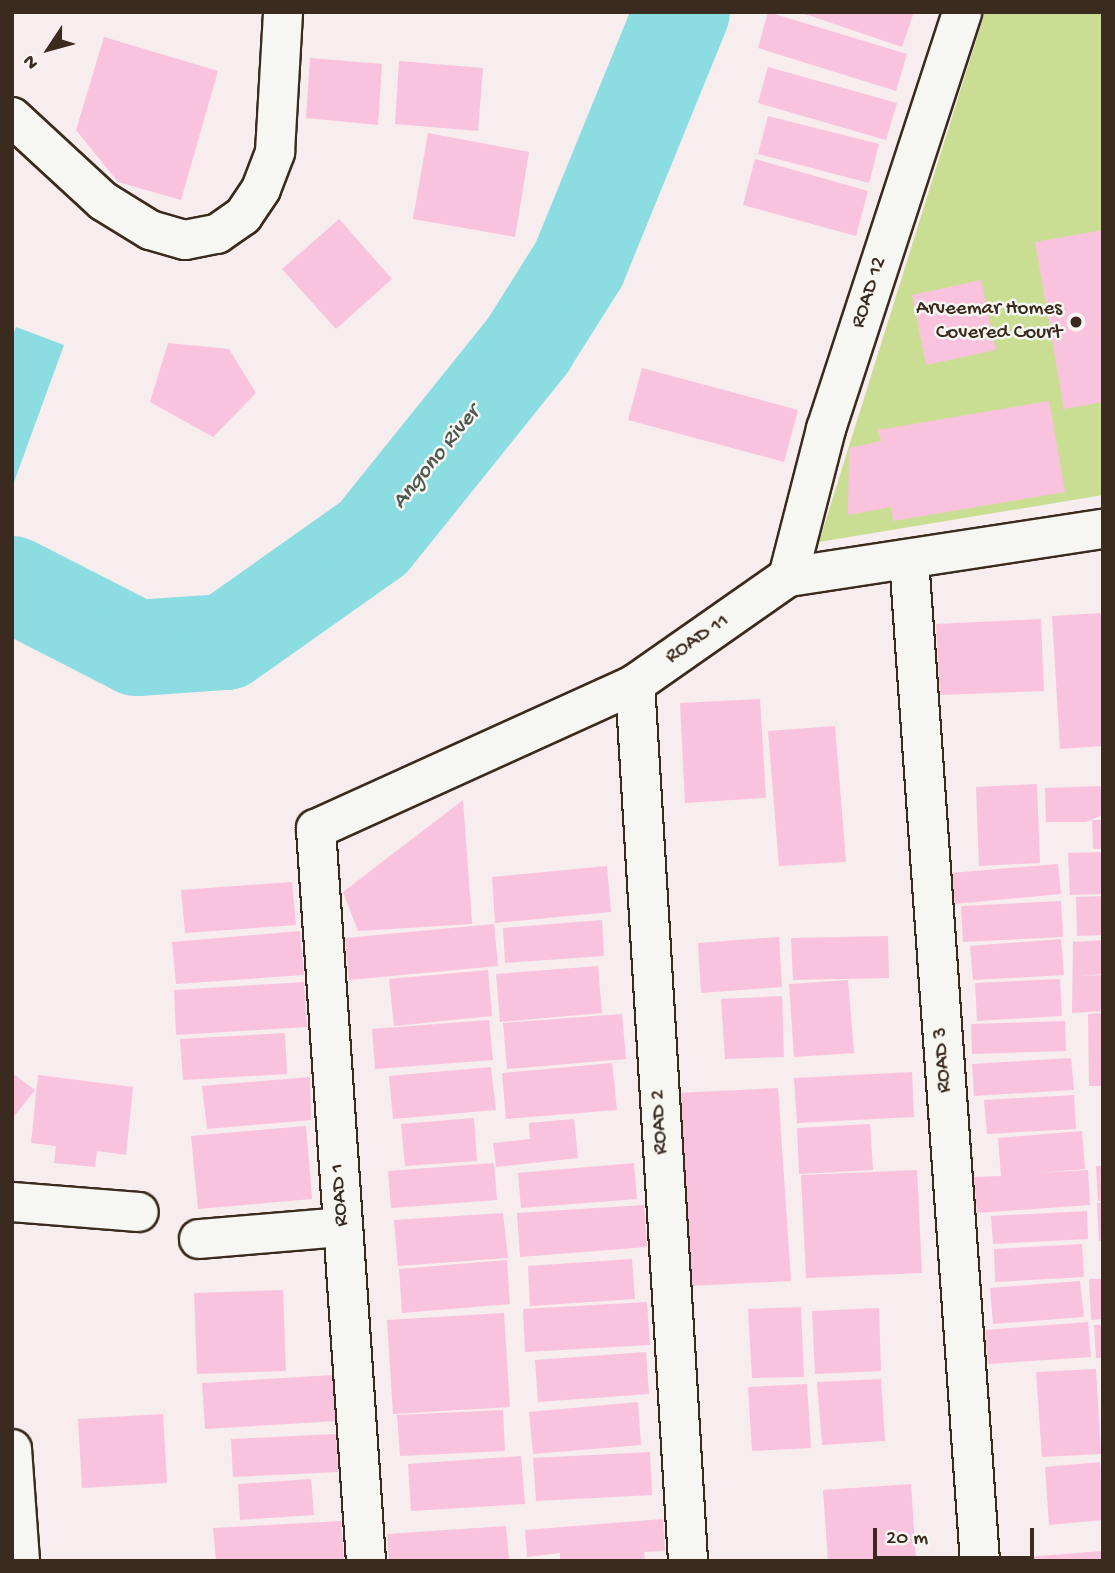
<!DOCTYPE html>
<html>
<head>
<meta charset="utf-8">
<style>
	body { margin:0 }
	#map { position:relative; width:1115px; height:1573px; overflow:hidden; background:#f7ecee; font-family:"Gochi Hand",sans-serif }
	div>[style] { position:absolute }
	.green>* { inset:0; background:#c9de93 }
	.water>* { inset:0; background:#8bdde2 }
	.river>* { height:96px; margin:-48px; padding:0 48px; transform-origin:48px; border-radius:48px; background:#8bdde2 }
	.building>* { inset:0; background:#f9c3de }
	.roads { filter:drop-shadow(2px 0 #3b2a1e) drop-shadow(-2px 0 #3b2a1e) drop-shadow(0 2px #3b2a1e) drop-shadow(0 -2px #3b2a1e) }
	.minor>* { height:38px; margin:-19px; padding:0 19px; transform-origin:19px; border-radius:19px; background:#f6f6f2 }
	.dots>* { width:19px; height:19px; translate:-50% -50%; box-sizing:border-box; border:4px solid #f6f6f2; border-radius:50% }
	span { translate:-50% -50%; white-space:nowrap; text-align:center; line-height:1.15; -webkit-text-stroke:5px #f6f6f2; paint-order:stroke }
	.street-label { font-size:21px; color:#3b2a1e }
	.poi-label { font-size:21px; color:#3b2a1e }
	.right { translate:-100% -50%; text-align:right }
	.water-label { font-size:23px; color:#4f574f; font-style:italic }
	.frame { position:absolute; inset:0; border:14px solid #3b2a1e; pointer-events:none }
	.north { position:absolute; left:14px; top:14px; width:70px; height:70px; -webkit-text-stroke:5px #f6f6f2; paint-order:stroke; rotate:234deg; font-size:19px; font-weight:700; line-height:28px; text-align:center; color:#3b2a1e }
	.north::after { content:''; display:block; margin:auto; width:24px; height:32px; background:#3b2a1e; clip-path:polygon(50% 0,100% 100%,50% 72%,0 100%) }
	.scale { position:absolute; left:873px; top:1528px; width:161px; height:32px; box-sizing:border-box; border:4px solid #3b2a1e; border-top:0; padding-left:9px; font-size:21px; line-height:24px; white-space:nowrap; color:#3b2a1e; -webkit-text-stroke:5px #f6f6f2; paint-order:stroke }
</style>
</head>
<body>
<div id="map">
	<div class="green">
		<div style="clip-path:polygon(985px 12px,1103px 12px,1103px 495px,819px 542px)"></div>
	</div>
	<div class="water">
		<div style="clip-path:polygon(16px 327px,64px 345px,14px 482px,12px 338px)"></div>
	</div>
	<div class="river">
		<div style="left:12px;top:584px;width:140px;rotate:27.1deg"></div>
		<div style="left:137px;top:648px;width:89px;rotate:-3.9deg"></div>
		<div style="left:226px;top:642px;width:180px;rotate:-35.3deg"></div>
		<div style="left:373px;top:538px;width:248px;rotate:-51.2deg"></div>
		<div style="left:528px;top:345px;width:96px;rotate:-57.8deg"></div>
		<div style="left:579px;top:264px;width:272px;rotate:-67.8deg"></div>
	</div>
	<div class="building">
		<div style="clip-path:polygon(768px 12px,907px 54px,896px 91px,758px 48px)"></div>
		<div style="clip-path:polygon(799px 12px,914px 12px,902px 47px)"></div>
		<div style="clip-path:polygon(104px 37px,218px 71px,181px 200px,118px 182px,76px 130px)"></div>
		<div style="clip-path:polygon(310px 58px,382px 64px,378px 125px,306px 118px)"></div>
		<div style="clip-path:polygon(399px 61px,483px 68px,478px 131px,395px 124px)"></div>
		<div style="clip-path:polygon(768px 67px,897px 103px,886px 140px,758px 103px)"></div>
		<div style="clip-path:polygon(768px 116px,879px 144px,869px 183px,758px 154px)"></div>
		<div style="clip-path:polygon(428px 133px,529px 152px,515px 237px,413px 219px)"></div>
		<div style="clip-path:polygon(755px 159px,868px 191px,856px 236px,743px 205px)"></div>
		<div style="clip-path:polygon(339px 219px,392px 279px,336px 329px,282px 269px)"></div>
		<div style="clip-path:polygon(1103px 230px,1103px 402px,1064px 409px,1035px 242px)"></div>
		<div style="clip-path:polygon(981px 280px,996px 350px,926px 365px,912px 295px)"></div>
		<div style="clip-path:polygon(168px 343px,229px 349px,256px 393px,213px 437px,150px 402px)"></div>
		<div style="clip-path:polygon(642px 368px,798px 410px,784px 462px,628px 420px)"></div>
		<div style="clip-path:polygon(1049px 401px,1065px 492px,893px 521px,891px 507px,848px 515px,849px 448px,881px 441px,878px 430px)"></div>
		<div style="clip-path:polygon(1103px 613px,1103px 746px,1060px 749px,1052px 616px)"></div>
		<div style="clip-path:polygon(1041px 619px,1044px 691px,940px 695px,936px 624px)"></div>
		<div style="clip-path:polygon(760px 699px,766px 798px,685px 803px,680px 703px)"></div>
		<div style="clip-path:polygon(835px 726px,846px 862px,779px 866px,768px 731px)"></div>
		<div style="clip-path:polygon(1100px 772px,1103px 815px,1086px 822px,1046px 822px,1045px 788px,1101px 786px)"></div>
		<div style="clip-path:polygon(1037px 784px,1040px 863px,979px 866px,976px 787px)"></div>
		<div style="clip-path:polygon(463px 800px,472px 924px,358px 931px,343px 892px)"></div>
		<div style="clip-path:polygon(1092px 820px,1103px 820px,1103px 849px,1093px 849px)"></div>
		<div style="clip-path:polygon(1103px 852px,1103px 894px,1070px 895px,1068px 853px)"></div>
		<div style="clip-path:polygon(1058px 864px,1061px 894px,954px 904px,951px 873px)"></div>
		<div style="clip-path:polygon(607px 866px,611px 912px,495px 923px,492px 877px)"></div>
		<div style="clip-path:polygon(292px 882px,296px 925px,185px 933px,181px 890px)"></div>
		<div style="clip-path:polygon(1103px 896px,1103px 935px,1077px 936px,1076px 897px)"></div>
		<div style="clip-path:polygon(1061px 901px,1063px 937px,963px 942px,961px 906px)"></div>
		<div style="clip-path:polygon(602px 920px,604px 956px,505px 963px,503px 928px)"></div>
		<div style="clip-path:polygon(494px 924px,498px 966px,349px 980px,345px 938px)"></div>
		<div style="clip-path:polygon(300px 931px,304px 975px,176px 984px,172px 942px)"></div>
		<div style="clip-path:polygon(888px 936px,889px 978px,793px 980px,791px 938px)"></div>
		<div style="clip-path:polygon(779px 937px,782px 987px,701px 993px,698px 943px)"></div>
		<div style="clip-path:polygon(1061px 939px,1064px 975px,973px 980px,970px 946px)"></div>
		<div style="clip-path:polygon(1103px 940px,1103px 974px,1080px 976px,1103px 975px,1103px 1011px,1072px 1013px,1073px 942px)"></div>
		<div style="clip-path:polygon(598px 966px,602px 1013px,500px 1022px,496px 974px)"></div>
		<div style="clip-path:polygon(488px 970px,492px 1016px,394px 1026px,389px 979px)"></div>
		<div style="clip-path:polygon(1060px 979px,1062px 1016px,977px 1021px,975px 983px)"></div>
		<div style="clip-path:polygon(848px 980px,854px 1053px,794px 1057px,789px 984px)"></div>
		<div style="clip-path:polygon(304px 982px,307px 1027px,176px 1035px,174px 990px)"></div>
		<div style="clip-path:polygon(782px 996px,784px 1057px,725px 1059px,721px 999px)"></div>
		<div style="clip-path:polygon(1103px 1013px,1103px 1086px,1089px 1086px,1088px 1014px)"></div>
		<div style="clip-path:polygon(622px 1014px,626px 1059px,507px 1069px,503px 1023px)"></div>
		<div style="clip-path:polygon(489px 1020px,493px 1060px,375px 1069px,372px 1029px)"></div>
		<div style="clip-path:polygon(1065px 1021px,1066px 1051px,972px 1054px,971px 1024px)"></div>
		<div style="clip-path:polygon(285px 1033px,287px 1074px,183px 1080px,180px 1039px)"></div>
		<div style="clip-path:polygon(1071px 1058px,1074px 1090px,974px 1096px,972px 1064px)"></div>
		<div style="clip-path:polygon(612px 1063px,617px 1110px,506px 1119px,502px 1073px)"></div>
		<div style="clip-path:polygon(491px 1067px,496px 1110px,393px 1119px,389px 1076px)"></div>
		<div style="clip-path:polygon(912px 1072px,914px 1117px,797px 1123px,794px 1078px)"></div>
		<div style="clip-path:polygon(12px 1073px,35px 1090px,12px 1119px)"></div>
		<div style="clip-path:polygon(38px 1075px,133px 1087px,126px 1155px,97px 1151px,95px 1167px,54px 1163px,56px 1146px,31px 1143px)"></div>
		<div style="clip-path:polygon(310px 1077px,311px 1120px,207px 1129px,202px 1086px)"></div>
		<div style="clip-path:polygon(778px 1088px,791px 1281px,688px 1286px,676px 1093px)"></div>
		<div style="clip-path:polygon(1074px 1095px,1076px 1129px,987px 1134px,984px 1100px)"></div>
		<div style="clip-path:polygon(474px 1118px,477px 1161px,405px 1166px,401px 1124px)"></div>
		<div style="clip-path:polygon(574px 1119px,578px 1158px,496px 1167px,493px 1143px,530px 1139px,529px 1123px)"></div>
		<div style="clip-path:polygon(870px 1124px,873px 1170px,799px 1174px,797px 1128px)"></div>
		<div style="clip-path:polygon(306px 1126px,312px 1199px,198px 1209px,191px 1136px)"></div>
		<div style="clip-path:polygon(1082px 1131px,1085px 1169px,1037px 1173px,1088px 1170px,1090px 1205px,977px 1213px,974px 1177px,1001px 1176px,998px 1138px)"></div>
		<div style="clip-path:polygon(494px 1163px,497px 1200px,391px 1208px,388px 1171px)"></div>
		<div style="clip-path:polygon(634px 1163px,637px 1199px,521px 1208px,518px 1173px)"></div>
		<div style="clip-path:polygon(1096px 1166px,1103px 1166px,1103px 1201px,1098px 1201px)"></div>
		<div style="clip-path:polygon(917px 1170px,922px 1273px,806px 1278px,801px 1175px)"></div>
		<div style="clip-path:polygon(1103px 1202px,1103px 1240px,1099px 1241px,1097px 1203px)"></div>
		<div style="clip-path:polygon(644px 1205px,647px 1247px,520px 1257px,517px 1213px)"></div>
		<div style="clip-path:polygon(1087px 1211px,1088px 1239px,993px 1244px,991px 1216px)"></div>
		<div style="clip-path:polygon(503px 1213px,508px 1258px,398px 1266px,394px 1220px)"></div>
		<div style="clip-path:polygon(1082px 1244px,1084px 1277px,995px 1282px,994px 1249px)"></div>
		<div style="clip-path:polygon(632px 1259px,635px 1299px,530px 1306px,528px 1266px)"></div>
		<div style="clip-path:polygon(507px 1260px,510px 1304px,402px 1313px,399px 1269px)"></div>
		<div style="clip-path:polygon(1089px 1279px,1103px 1279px,1103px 1319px,1091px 1320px)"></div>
		<div style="clip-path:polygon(1080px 1281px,1084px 1317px,993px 1324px,990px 1288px)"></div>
		<div style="clip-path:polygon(283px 1290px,286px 1371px,197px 1374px,194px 1293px)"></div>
		<div style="clip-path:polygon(647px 1302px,650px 1345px,525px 1352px,523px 1309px)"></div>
		<div style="clip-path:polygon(801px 1307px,804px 1377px,752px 1378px,748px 1309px)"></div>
		<div style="clip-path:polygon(879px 1308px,881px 1371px,815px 1374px,812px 1311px)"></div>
		<div style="clip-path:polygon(504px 1313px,510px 1407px,393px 1414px,387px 1320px)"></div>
		<div style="clip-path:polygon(1088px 1322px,1091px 1357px,988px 1364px,985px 1330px)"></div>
		<div style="clip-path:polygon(1094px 1325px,1103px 1325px,1103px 1358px,1096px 1358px)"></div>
		<div style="clip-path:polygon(646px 1352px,649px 1394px,538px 1402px,535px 1360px)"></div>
		<div style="clip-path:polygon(1096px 1369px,1101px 1454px,1042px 1457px,1036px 1372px)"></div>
		<div style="clip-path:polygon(333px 1375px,337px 1421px,205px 1429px,202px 1383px)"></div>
		<div style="clip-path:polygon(881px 1379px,885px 1441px,822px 1445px,817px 1382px)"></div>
		<div style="clip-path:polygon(807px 1384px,811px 1448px,752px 1451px,748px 1387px)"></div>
		<div style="clip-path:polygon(638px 1402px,641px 1445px,533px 1454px,529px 1412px)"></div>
		<div style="clip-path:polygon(503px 1410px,505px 1451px,400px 1456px,397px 1415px)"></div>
		<div style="clip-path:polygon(163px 1414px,167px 1483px,82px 1488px,78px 1419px)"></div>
		<div style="clip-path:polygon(336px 1434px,338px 1472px,233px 1477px,231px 1439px)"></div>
		<div style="clip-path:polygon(650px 1452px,652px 1495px,536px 1501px,533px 1458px)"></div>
		<div style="clip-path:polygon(521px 1456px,525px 1504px,411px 1511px,408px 1464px)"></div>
		<div style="clip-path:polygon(1100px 1462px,1103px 1520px,1049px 1525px,1045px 1467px)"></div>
		<div style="clip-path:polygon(311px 1479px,314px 1515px,240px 1520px,238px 1484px)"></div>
		<div style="clip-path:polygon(911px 1484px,916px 1561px,828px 1561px,823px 1490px)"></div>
		<div style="clip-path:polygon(663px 1519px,665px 1551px,644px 1552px,645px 1561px,560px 1561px,560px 1553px,527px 1557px,525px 1530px)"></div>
		<div style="clip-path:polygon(341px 1521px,344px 1561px,216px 1561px,213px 1528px)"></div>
		<div style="clip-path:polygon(506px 1526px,509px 1561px,389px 1561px,387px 1534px)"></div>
		<div style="clip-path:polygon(1103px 1551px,1103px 1561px,1001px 1561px,1001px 1559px)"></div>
	</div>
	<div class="roads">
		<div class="minor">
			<div style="left:12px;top:117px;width:124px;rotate:42.7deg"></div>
			<div style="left:103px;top:201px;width:55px;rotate:31.7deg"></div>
			<div style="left:150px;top:230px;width:36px;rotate:16deg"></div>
			<div style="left:185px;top:240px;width:33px;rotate:-11deg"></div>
			<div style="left:217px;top:234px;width:32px;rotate:-35deg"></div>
			<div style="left:243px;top:216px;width:32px;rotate:-56deg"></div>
			<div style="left:261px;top:189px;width:40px;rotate:-69deg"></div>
			<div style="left:275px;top:152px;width:140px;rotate:-86.7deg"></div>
			<div style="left:909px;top:559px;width:1005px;rotate:85.95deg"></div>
			<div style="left:788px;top:577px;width:153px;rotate:-75.6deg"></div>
			<div style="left:826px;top:429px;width:439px;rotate:-71.9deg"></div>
			<div style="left:635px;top:684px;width:879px;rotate:86.54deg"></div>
			<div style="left:12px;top:1202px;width:127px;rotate:4.5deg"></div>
			<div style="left:199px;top:1239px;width:144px;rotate:-4.8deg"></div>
			<div style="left:12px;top:1449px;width:112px;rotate:85.9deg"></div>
			<div style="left:366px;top:1561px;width:734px;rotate:-93.91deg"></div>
			<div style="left:316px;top:829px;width:350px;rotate:-24.4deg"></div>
			<div style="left:635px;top:684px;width:187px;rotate:-35deg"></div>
			<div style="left:788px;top:577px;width:319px;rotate:-8.7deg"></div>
		</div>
	</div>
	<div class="dots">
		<div style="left:1076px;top:322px;background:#3b2a1e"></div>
	</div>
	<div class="street-label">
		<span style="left:870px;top:293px;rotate:-72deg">ROAD 12</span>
		<span style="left:698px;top:640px;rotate:-35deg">ROAD 11</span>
		<span style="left:944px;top:1060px;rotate:-94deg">ROAD 3</span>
		<span style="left:661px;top:1122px;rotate:-93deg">ROAD 2</span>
		<span style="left:341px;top:1195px;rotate:-94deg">ROAD 1</span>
	</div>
	<div class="poi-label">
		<span class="right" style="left:1062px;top:322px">Arveemar Homes<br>Covered Court</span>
	</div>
	<div class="water-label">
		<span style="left:437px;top:458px;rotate:-51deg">Angono River</span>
	</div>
	<div class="frame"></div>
	<div class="north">N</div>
	<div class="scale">20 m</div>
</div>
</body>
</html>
